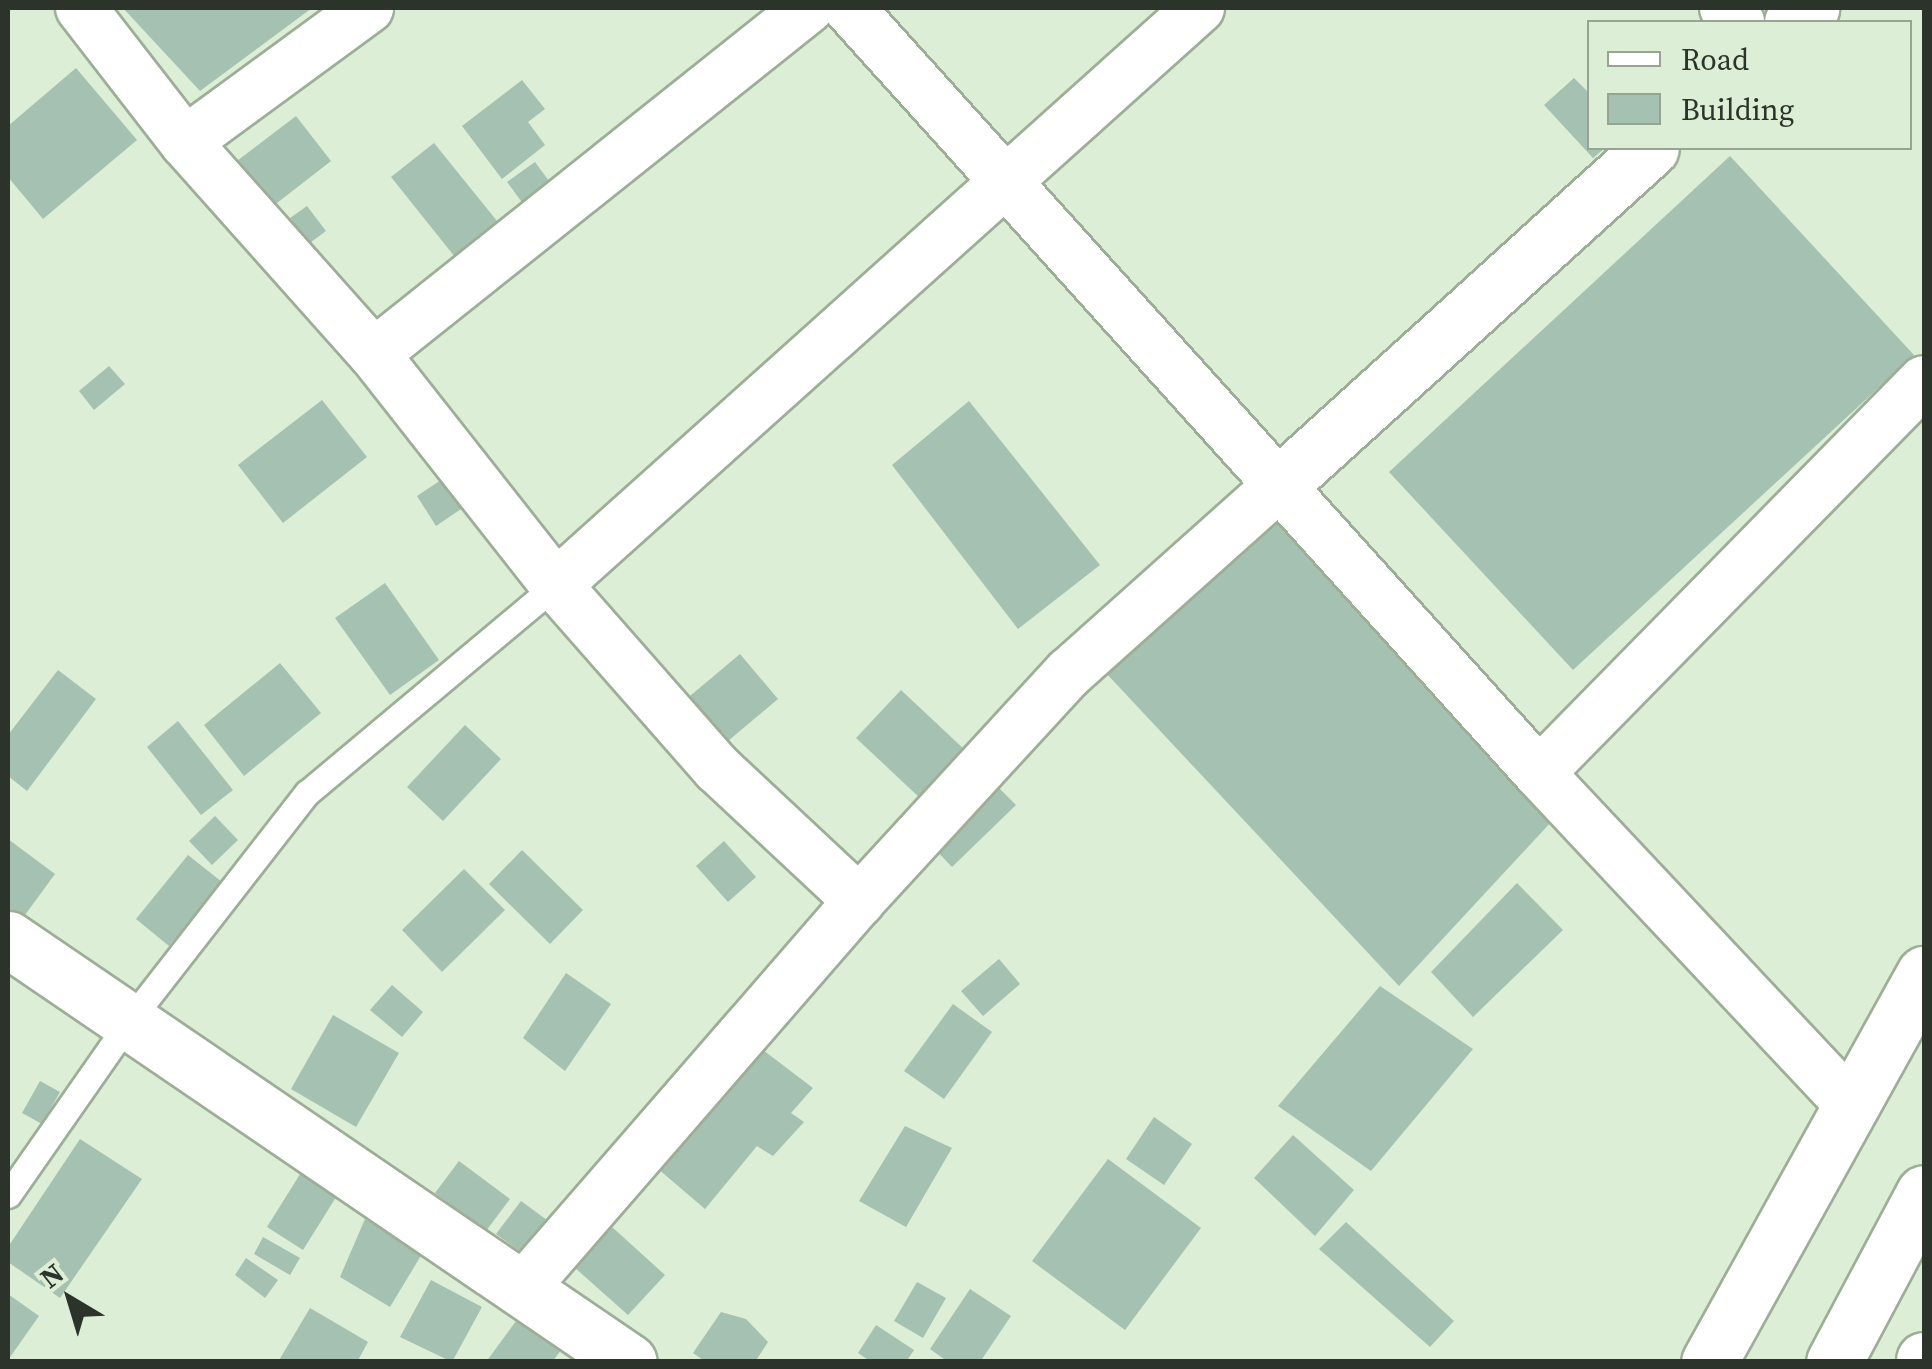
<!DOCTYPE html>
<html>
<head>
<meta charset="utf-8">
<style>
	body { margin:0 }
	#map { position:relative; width:1932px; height:1369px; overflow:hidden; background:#dcefd6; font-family:"Source Serif 4",serif }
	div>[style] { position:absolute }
	.building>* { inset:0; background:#a4c1b1 }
	.roads { filter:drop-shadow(2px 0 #9dae97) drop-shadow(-2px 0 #9dae97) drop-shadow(0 2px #9dae97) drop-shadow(0 -2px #9dae97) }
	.service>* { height:25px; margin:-12.5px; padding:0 12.5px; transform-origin:12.5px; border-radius:12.5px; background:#fff }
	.minor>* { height:50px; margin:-25px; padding:0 25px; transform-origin:25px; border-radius:25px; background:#fff }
	.tertiary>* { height:55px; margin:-27.5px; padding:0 27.5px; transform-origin:27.5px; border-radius:27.5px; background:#fff }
	.trunk>* { height:55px; margin:-27.5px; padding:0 27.5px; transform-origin:27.5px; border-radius:27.5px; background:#fff }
	span { translate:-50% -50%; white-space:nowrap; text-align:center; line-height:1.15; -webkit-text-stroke:10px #dcefd6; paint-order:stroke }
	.frame { position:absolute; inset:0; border:10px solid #2c332a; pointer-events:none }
	.legend { position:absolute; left:1587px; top:20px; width:325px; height:130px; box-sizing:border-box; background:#dcefd6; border:2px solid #96a491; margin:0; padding:12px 18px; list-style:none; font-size:30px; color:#2c332a }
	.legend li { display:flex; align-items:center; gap:20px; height:50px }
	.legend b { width:50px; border:2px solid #96a491 }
	.north { position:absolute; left:20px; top:1249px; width:100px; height:100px; -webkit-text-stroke:8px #dcefd6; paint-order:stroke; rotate:322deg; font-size:28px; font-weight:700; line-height:40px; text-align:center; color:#2c332a }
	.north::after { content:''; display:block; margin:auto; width:35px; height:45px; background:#2c332a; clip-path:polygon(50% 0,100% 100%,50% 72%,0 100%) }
</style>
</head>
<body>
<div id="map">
	<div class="building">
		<div style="clip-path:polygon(123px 8px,312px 8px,200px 91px)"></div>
		<div style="clip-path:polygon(76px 68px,137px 140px,43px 219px,8px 177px,8px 126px)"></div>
		<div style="clip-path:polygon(1574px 78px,1590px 94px,1590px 148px,1605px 148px,1593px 158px,1544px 105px)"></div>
		<div style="clip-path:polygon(522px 80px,545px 109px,528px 122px,545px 145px,502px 179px,462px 126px)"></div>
		<div style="clip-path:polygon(296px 116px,331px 161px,268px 210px,233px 164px)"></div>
		<div style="clip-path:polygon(434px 143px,497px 221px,455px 257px,391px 177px)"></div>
		<div style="clip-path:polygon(1730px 156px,1914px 355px,1573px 670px,1389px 472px)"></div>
		<div style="clip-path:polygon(535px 162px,552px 185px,524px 205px,507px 182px)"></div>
		<div style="clip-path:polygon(307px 206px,326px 231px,295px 254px,276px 228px)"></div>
		<div style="clip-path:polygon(109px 366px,125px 384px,94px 410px,79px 391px)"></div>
		<div style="clip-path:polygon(322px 400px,367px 457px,283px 523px,238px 465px)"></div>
		<div style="clip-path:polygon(969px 401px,1100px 565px,1018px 629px,892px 465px)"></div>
		<div style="clip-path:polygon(447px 476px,467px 505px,436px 526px,417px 496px)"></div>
		<div style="clip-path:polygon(1280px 516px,1553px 820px,1399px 986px,1105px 672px)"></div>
		<div style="clip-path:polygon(385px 583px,439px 660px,390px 695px,335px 618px)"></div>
		<div style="clip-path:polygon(740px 654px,778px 699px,722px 746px,684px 701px)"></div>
		<div style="clip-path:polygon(280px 663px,321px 713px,244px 776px,204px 725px)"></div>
		<div style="clip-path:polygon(58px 670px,96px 699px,27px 791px,8px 776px,8px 735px)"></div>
		<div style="clip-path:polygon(901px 690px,966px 751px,921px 799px,856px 738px)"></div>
		<div style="clip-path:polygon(178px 721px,233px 790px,201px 815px,147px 747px)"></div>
		<div style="clip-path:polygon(465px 725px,501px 759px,443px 821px,407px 787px)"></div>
		<div style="clip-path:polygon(993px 782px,1016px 805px,952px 867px,930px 844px)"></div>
		<div style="clip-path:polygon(215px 816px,238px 840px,212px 865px,189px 841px)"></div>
		<div style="clip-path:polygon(8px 839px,55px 874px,22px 919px,8px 909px)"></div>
		<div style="clip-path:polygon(724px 841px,756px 877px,728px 902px,696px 866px)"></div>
		<div style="clip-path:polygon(522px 850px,583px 910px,550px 944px,489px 884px)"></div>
		<div style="clip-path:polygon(188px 855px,222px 882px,169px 946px,136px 919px)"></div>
		<div style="clip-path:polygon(464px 869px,505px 910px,442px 972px,402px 930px)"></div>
		<div style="clip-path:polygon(1517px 883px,1563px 930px,1473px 1017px,1431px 972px)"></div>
		<div style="clip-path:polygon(999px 959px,1020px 984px,983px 1016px,961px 991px)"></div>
		<div style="clip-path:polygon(566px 973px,611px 1004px,565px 1071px,523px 1038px)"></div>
		<div style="clip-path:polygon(392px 985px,423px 1012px,402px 1037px,370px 1010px)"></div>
		<div style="clip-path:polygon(1380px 986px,1473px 1049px,1371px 1171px,1278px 1106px)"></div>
		<div style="clip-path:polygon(953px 1004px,992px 1032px,944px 1099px,904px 1071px)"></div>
		<div style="clip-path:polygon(333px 1015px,399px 1053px,356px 1127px,291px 1089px)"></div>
		<div style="clip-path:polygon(750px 1040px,813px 1088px,791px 1113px,804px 1122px,773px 1156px,757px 1146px,705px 1209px,643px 1156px)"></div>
		<div style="clip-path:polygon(40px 1081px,60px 1092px,42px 1124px,22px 1113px)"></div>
		<div style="clip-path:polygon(1154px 1117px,1192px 1144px,1164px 1185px,1126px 1159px)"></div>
		<div style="clip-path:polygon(905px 1126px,952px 1148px,906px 1227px,859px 1201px)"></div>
		<div style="clip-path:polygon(1293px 1135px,1354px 1190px,1315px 1236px,1254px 1178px)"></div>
		<div style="clip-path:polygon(80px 1139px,142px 1179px,60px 1298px,8px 1262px,8px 1247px)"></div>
		<div style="clip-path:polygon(1108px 1159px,1201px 1228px,1125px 1330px,1032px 1261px)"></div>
		<div style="clip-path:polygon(459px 1161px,510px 1199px,486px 1231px,435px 1193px)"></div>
		<div style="clip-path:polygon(302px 1171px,338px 1194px,303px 1250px,267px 1227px)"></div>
		<div style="clip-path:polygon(521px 1201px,551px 1223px,526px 1256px,496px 1234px)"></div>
		<div style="clip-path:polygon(601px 1217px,665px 1275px,628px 1315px,565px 1259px)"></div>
		<div style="clip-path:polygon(365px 1219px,422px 1254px,390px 1307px,340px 1277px)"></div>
		<div style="clip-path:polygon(1346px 1222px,1454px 1321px,1430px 1347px,1319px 1249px)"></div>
		<div style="clip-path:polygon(263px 1237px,300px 1258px,290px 1275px,254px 1254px)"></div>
		<div style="clip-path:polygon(246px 1258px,278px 1280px,265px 1298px,235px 1275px)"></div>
		<div style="clip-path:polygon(431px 1280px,482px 1307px,452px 1362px,400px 1337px)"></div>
		<div style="clip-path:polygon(917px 1282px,946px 1298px,923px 1338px,894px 1321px)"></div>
		<div style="clip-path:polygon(970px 1289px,1011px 1316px,980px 1362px,948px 1362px,930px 1349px)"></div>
		<div style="clip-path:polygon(8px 1294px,39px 1316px,8px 1360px)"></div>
		<div style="clip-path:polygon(310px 1308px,368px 1342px,357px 1362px,278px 1362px)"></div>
		<div style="clip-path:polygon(721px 1312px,746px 1319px,768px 1342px,755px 1362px,706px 1362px,693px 1353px)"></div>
		<div style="clip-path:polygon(516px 1321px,562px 1349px,552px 1362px,486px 1362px)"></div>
		<div style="clip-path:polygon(876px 1325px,914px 1350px,906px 1362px,871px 1362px,858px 1353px)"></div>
	</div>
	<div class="roads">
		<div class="service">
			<div style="left:8px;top:1195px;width:213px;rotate:-55.1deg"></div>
			<div style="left:130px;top:1020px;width:288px;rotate:-52.1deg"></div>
			<div style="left:307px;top:793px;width:324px;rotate:-39.9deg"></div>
		</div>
		<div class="minor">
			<div style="left:81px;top:8px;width:170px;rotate:52.2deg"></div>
			<div style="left:185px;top:142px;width:284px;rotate:48.3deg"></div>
			<div style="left:374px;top:354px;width:294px;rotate:51.8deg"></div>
			<div style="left:556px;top:585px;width:244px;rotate:48.7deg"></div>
			<div style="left:717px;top:768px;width:195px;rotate:43.1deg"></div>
			<div style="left:849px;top:8px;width:1030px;rotate:47.95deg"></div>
			<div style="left:1539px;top:773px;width:453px;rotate:46.8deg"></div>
			<div style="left:1725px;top:8px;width:20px;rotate:45deg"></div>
			<div style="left:185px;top:142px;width:227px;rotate:-36.2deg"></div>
			<div style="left:374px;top:354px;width:555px;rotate:-38.56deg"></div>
			<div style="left:556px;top:585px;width:864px;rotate:-41.9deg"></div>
			<div style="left:1539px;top:773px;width:549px;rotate:-45.52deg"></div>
			<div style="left:522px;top:1289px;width:514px;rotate:-49.02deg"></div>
			<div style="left:859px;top:901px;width:310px;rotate:-47.4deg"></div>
			<div style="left:1069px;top:673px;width:280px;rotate:-41.8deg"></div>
		</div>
		<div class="tertiary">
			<div style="left:1792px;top:22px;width:24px;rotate:-36deg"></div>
			<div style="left:1278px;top:486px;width:503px;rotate:-42.18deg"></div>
			<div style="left:8px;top:939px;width:751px;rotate:34.26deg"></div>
		</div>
		<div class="trunk">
			<div style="left:1709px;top:1362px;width:444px;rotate:-61deg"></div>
			<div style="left:1834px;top:1362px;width:191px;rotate:-62deg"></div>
			<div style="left:1924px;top:1362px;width:2px;rotate:-90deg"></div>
		</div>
	</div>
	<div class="frame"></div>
	<ul class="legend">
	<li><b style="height:12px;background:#fff"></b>Road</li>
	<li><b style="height:28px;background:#a4c1b1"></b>Building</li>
	</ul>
	<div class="north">N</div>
</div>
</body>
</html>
